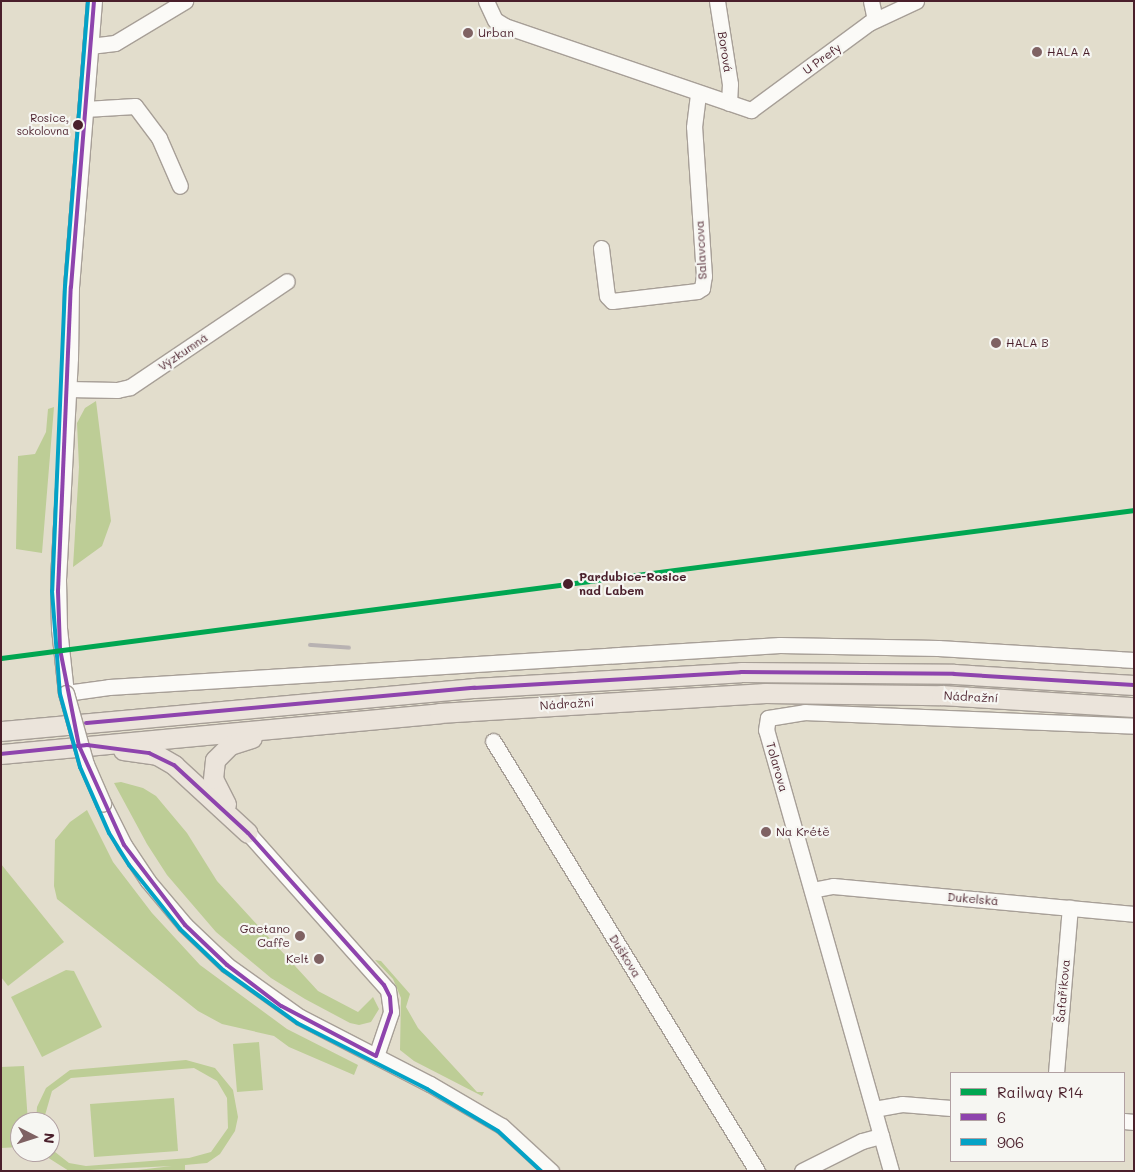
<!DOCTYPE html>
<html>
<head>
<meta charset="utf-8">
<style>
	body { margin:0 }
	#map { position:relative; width:1135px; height:1172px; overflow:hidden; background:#e2ddcc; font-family:Mali,sans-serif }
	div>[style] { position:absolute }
	.green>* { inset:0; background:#bdcd96 }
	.roads { filter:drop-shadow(1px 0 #a79f97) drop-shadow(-1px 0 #a79f97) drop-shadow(0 1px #a79f97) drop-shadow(0 -1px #a79f97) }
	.minor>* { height:15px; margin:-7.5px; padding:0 7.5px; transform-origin:7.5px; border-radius:7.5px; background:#fbfaf7 }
	.major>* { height:19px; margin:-9.5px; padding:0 9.5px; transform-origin:9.5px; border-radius:9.5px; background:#ebe4db }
	.rail>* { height:4px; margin:-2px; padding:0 2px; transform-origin:2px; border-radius:2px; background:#b8b2b2 }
	.bridges { filter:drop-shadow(1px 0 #a79f97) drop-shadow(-1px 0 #a79f97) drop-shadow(0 1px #a79f97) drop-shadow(0 -1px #a79f97) }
	.minor-bridge>* { height:15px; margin:-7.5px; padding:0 7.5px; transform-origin:7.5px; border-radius:7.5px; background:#fbfaf7 }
	.bus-1>* { height:4px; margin:-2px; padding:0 2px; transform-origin:2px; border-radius:2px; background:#8e44ad }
	.bus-2>* { height:4px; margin:-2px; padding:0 2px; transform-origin:2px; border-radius:2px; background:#04a2c6 }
	.rail-1>* { height:5px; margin:-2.5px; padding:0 2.5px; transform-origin:2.5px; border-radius:2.5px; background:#00a651 }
	.dots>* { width:14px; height:14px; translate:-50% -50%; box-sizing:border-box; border:2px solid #f6f6f2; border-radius:50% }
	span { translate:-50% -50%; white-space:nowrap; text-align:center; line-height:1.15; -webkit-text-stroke:4.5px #f6f6f2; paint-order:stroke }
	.bus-label { font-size:11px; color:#4a1f2b }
	.right { translate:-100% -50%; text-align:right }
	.poi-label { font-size:12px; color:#4a1f2b }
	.left { translate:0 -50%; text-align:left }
	.street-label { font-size:12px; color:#4a1f2b }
	.stop-label { font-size:12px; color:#4a1f2b; font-weight:700 }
	.frame { position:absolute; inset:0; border:2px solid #4a1f2b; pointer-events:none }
	.legend { position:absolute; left:950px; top:1072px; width:175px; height:90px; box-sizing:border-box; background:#f6f6f2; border:1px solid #b1a0a2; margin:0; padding:6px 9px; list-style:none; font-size:15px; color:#4a1f2b }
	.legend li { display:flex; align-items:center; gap:10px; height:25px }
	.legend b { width:25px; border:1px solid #b1a0a2 }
	.north { position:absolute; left:10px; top:1112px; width:50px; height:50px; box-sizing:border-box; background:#f6f6f2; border:1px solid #b1a0a2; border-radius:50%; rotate:95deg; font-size:14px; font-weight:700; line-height:20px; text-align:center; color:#4a1f2b }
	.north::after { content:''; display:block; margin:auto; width:18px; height:22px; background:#7f6263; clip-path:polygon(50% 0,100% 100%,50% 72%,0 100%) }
</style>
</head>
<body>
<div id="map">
	<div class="green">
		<div style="clip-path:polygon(96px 401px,111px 521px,102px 546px,73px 567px,79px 467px,77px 423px,85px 408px)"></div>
		<div style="clip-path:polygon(54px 407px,42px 553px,16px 549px,18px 456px,35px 454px,46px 432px,48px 409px)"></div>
		<div style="clip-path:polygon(121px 782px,143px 788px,156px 796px,187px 833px,217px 881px,318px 991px,358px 1012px,373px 997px,379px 1009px,371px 1022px,359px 1025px,350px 1023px,305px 999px,271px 978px,216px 932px,167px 875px,147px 844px,114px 783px)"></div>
		<div style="clip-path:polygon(87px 810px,113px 862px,152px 913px,200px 965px,287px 1029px,358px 1065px,354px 1075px,289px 1047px,274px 1036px,222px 1024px,198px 1011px,57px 899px,54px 886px,55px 840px,70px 822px)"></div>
		<div style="clip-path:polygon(1px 864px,64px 942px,8px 986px,1px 977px)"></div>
		<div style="clip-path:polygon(375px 960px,381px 961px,410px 994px,406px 1007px,418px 1028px,477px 1092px,484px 1092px,482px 1096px,414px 1061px,400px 1050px,401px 998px,393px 979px)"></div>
		<div style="clip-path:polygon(66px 970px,74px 971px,102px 1027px,42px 1057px,11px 997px)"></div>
		<div style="clip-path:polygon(259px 1042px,263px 1090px,237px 1092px,233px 1044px)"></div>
		<div style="clip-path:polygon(186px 1060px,215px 1068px,233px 1090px,238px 1117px,235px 1131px,220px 1154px,207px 1163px,185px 1165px,185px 1171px,129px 1171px,172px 1166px,69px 1171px,47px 1157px,44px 1152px,50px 1152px,50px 1148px,69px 1163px,86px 1166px,189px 1158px,211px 1152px,228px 1128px,227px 1098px,217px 1081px,194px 1068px,71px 1078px,52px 1091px,43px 1122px,36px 1122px,37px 1107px,46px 1088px,70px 1070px)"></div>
		<div style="clip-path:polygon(24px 1066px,28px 1122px,20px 1122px,20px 1147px,1px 1148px,1px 1067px)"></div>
		<div style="clip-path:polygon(174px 1098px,178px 1151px,94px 1157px,90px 1104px)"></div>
	</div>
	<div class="roads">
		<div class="minor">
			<div style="left:94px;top:1px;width:287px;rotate:94.6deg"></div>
			<div style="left:71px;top:287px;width:71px;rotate:90.8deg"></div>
			<div style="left:70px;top:358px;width:222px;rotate:93.1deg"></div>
			<div style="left:58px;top:580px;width:48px;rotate:88.8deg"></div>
			<div style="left:59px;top:628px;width:65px;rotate:83.9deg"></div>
			<div style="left:66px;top:693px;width:43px;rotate:-7.9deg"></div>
			<div style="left:109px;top:687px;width:672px;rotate:-3.58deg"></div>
			<div style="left:780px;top:645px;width:158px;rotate:1.1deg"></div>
			<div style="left:938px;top:648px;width:196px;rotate:3.5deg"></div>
			<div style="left:486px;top:1px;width:21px;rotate:65deg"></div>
			<div style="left:495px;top:20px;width:12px;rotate:31deg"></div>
			<div style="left:505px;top:26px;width:260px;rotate:18.9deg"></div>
			<div style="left:751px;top:110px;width:147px;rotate:-36.4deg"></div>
			<div style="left:869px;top:23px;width:52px;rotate:-25.1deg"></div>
			<div style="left:717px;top:1px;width:84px;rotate:81.1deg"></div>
			<div style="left:730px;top:84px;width:19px;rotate:93deg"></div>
			<div style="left:871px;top:1px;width:19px;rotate:78deg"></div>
			<div style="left:90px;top:46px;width:25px;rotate:-7deg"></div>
			<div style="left:115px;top:43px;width:82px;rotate:-31deg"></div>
			<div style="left:85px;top:109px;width:50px;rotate:-3.4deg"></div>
			<div style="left:135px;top:106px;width:40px;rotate:53deg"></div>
			<div style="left:159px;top:138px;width:52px;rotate:66.4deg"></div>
			<div style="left:601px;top:248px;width:48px;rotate:82.9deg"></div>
			<div style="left:607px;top:296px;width:7px;rotate:45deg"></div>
			<div style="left:612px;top:301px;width:86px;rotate:-6.7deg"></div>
			<div style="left:697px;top:291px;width:6px;rotate:-31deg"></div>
			<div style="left:702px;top:288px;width:12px;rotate:-81deg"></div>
			<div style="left:704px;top:276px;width:149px;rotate:-93.8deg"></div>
			<div style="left:694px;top:127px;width:34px;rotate:-83deg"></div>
			<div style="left:68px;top:389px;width:49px;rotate:1.2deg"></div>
			<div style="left:117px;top:390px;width:13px;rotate:-13deg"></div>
			<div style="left:130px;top:387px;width:189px;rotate:-34deg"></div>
			<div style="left:493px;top:741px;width:505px;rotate:58.45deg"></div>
			<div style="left:103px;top:803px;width:47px;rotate:63.4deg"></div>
			<div style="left:124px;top:845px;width:43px;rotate:56.3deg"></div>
			<div style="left:148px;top:881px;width:57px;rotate:49.9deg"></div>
			<div style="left:185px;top:925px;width:58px;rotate:43.6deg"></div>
			<div style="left:227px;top:965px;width:90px;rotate:35.5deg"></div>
			<div style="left:300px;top:1017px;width:146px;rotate:27.3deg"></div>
			<div style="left:430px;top:1084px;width:83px;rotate:30.3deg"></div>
			<div style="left:502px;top:1126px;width:67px;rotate:42.6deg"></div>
			<div style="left:248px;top:833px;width:210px;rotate:48.3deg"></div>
			<div style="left:388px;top:990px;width:22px;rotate:82deg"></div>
			<div style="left:391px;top:1012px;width:46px;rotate:108.8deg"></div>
			<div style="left:812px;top:890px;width:21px;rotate:-11deg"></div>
			<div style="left:833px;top:886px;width:302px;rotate:5.3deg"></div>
			<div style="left:1056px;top:1073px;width:166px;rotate:-85.2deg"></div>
			<div style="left:874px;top:1109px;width:28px;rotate:-10deg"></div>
			<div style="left:902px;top:1104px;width:49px;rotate:4.7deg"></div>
			<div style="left:1124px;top:1121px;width:10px;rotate:6deg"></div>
			<div style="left:802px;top:1171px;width:67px;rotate:-26.6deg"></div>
			<div style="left:862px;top:1141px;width:20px;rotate:-15deg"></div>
			<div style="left:891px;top:1171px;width:458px;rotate:-105.8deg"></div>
			<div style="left:766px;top:730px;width:12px;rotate:-81deg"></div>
			<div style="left:768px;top:718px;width:37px;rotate:-9deg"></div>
			<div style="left:805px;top:712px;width:329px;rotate:2.4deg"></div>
		</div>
		<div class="major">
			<div style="left:1px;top:731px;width:475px;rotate:-5.2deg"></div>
			<div style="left:474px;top:688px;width:267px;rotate:-3.4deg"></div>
			<div style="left:741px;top:672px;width:213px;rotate:0.5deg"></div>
			<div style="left:954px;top:674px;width:180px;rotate:3.5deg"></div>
			<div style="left:123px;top:750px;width:34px;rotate:8deg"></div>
			<div style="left:157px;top:755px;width:20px;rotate:30deg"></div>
			<div style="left:174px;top:765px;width:100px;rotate:42.6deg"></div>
			<div style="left:1px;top:754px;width:440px;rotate:-5.3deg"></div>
			<div style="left:439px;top:713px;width:327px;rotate:-3.5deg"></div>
			<div style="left:765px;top:693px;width:176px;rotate:0.7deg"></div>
			<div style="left:941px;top:695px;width:193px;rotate:3.6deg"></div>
			<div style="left:226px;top:804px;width:28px;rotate:-117deg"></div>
			<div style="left:213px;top:779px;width:19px;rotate:-84deg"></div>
			<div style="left:215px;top:760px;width:21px;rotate:-45deg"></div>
			<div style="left:230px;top:745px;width:23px;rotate:-18deg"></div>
		</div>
	</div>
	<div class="rail">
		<div style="left:310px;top:645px;width:39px;rotate:4deg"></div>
	</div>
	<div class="bridges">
		<div class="minor-bridge">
			<div style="left:66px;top:693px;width:74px;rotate:74.3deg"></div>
			<div style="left:86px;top:764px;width:43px;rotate:66.4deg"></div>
		</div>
	</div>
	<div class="bus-1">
		<div style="left:86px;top:723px;width:390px;rotate:-5.2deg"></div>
		<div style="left:474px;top:688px;width:267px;rotate:-3.4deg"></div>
		<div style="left:741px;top:672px;width:213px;rotate:0.5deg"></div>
		<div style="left:954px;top:674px;width:180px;rotate:3.5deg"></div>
		<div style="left:87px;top:745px;width:63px;rotate:7.4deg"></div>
		<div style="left:149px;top:753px;width:28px;rotate:26deg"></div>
		<div style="left:174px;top:765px;width:100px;rotate:42.6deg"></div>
		<div style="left:248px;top:833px;width:204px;rotate:48.2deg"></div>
		<div style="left:384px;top:985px;width:13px;rotate:63deg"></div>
		<div style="left:390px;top:997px;width:15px;rotate:86deg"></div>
		<div style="left:391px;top:1012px;width:46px;rotate:108.8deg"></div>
		<div style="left:376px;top:1056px;width:107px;rotate:-152.2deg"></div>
		<div style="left:281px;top:1006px;width:68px;rotate:-142.8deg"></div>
		<div style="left:227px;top:965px;width:58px;rotate:-136.4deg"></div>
		<div style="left:185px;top:925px;width:101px;rotate:-127.3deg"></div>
		<div style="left:124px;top:845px;width:109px;rotate:-114.4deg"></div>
		<div style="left:79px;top:746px;width:8px;rotate:-7deg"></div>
		<div style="left:79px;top:746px;width:99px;rotate:-101.1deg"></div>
		<div style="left:60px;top:649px;width:58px;rotate:-92deg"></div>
		<div style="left:58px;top:591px;width:304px;rotate:-87.6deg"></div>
		<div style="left:71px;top:287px;width:287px;rotate:-85.4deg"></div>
		<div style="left:1px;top:754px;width:78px;rotate:-5.9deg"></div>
	</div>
	<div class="bus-2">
		<div style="left:88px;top:1px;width:286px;rotate:94.6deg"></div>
		<div style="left:65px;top:286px;width:305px;rotate:92.4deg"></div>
		<div style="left:52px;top:591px;width:103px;rotate:85.6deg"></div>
		<div style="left:60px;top:694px;width:76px;rotate:74.7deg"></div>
		<div style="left:80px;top:767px;width:72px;rotate:66.3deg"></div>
		<div style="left:109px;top:833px;width:38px;rotate:58deg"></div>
		<div style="left:129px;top:865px;width:82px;rotate:51.4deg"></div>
		<div style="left:180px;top:929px;width:59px;rotate:43.6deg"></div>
		<div style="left:223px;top:970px;width:91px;rotate:35.6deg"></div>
		<div style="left:297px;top:1023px;width:146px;rotate:26.9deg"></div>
		<div style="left:427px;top:1089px;width:82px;rotate:30.6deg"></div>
		<div style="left:498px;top:1131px;width:59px;rotate:42.9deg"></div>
	</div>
	<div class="rail-1">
		<div style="left:1px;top:658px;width:1143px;rotate:-7.44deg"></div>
	</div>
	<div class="dots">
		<div style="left:468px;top:33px;background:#7f6263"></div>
		<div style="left:1037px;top:52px;background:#7f6263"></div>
		<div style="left:78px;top:125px;background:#4a1f2b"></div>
		<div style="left:996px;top:343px;background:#7f6263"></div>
		<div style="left:568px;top:584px;background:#4a1f2b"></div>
		<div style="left:766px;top:832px;background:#7f6263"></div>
		<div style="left:300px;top:936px;background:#7f6263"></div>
		<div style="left:319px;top:959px;background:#7f6263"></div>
	</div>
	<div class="bus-label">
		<span class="right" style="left:69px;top:125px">Rosice,<br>sokolovna</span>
	</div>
	<div class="poi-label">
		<span class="left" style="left:478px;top:33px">Urban</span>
		<span class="left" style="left:1047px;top:52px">HALA A</span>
		<span class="left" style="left:1006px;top:343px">HALA B</span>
		<span class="left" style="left:776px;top:832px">Na Krétě</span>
		<span class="right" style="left:290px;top:936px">Gaetano<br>Caffe</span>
		<span class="right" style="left:309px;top:959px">Kelt</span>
	</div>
	<div class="street-label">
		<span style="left:725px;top:52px;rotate:81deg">Borová</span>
		<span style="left:822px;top:59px;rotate:-36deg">U Prefy</span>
		<span style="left:701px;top:250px;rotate:-93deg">Salavcova</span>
		<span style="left:183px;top:352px;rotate:-34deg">Výzkumná</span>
		<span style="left:971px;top:697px;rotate:3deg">Nádražní</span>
		<span style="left:567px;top:704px;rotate:-4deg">Nádražní</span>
		<span style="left:777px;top:767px;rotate:74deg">Tolarova</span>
		<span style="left:973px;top:899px;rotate:5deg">Dukelská</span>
		<span style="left:625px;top:956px;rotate:58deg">Duškova</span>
		<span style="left:1063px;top:991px;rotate:-85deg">Šafaříkova</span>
	</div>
	<div class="stop-label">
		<span class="left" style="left:579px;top:584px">Pardubice-Rosice<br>nad Labem</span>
	</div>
	<div class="frame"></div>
	<ul class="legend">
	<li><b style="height:6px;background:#00a651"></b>Railway R14</li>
	<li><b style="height:6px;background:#8e44ad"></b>6</li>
	<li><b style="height:6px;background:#04a2c6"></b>906</li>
	</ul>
	<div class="north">N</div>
</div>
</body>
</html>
